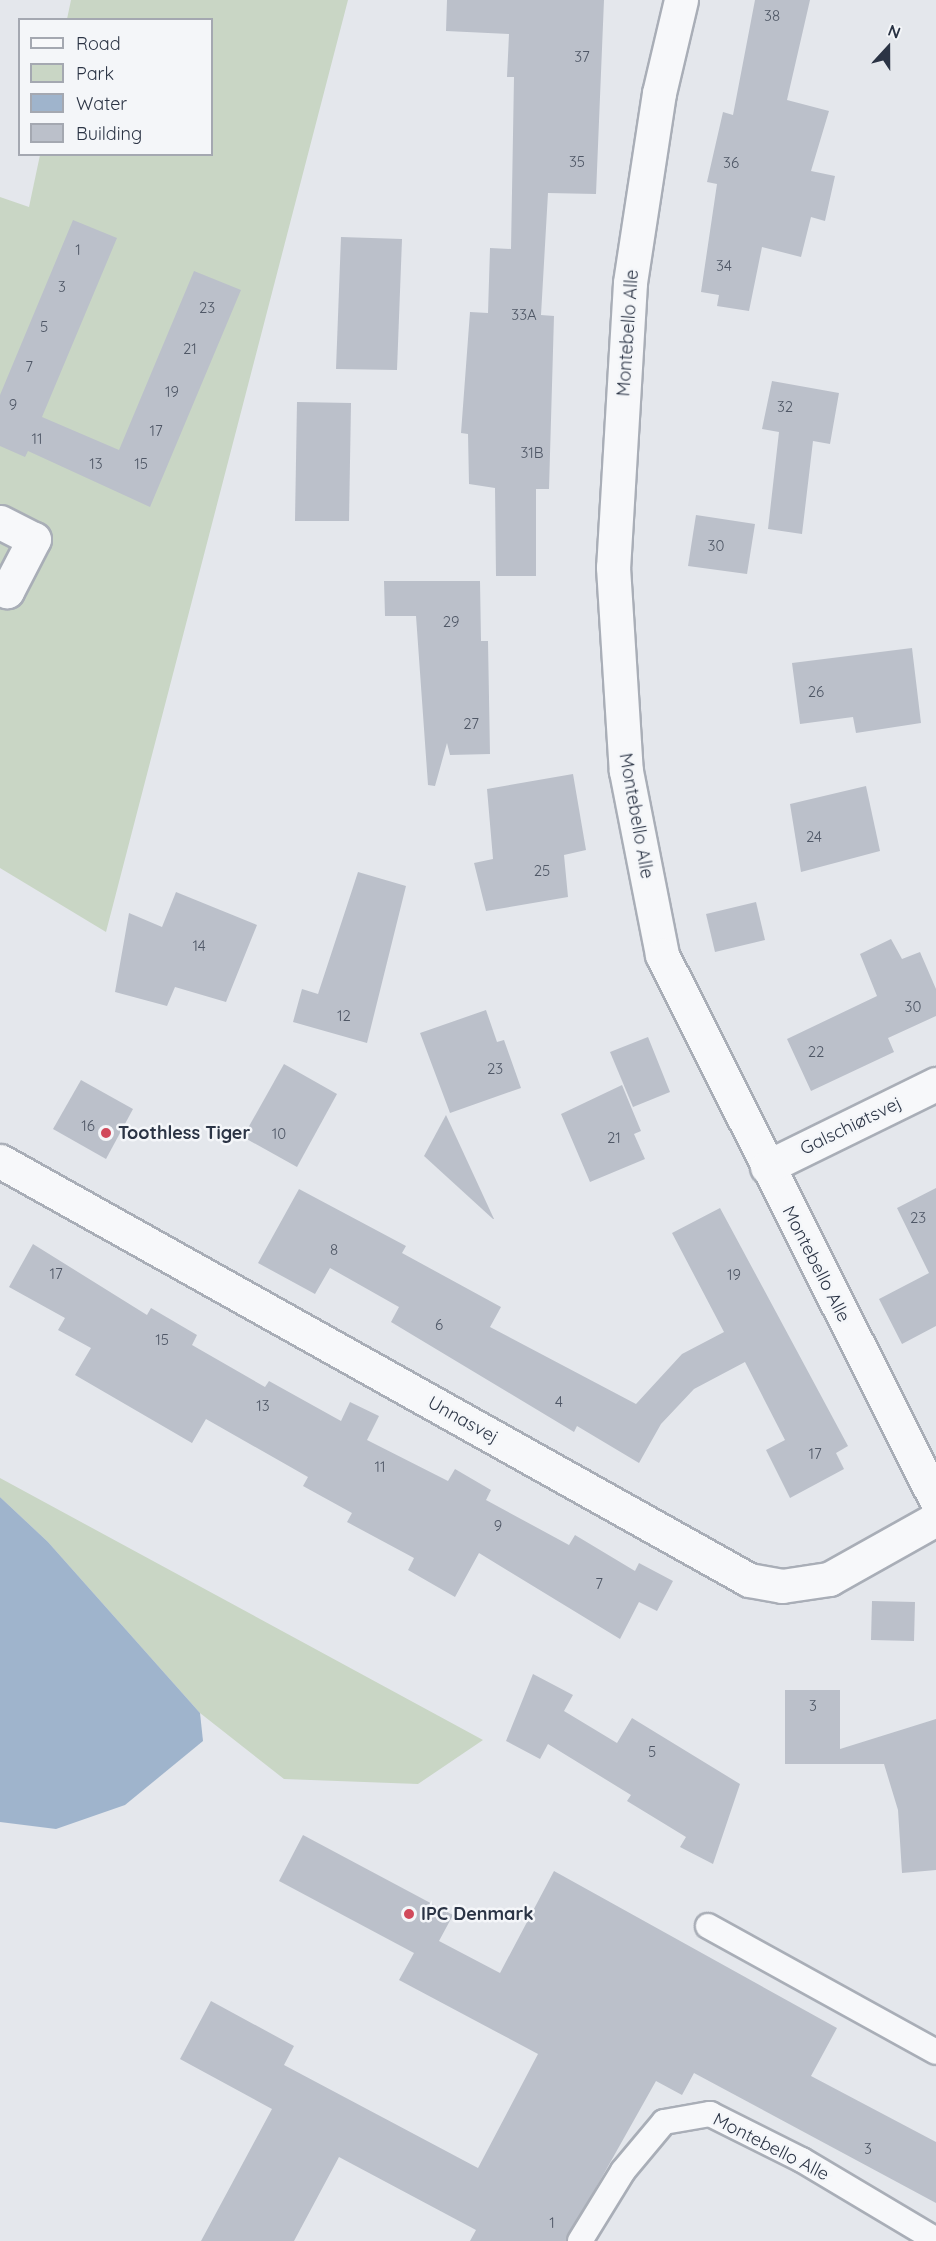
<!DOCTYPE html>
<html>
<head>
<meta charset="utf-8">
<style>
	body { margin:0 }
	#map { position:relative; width:936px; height:2241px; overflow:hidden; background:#e4e7ec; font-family:Quicksand,sans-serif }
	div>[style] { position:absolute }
	.green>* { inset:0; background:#c9d6c5 }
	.water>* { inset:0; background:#9fb4cc }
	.building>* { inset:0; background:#bbc0ca }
	.roads { filter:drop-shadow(2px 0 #a9aeb7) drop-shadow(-2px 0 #a9aeb7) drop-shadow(0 2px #a9aeb7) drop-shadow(0 -2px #a9aeb7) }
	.service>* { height:24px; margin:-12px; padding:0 12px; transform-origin:12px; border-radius:12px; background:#f7f8fa }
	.minor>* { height:33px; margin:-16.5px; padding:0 16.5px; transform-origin:16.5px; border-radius:16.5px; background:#f7f8fa }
	.dots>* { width:16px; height:16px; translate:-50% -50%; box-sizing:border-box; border:3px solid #f4f6f9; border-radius:50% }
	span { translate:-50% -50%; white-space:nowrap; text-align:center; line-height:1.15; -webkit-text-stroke:5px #f4f6f9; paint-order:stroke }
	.number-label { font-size:15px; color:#4f5766 }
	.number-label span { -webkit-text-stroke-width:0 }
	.street-label { font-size:18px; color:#2b3445 }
	.poi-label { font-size:18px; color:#2b3445; font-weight:700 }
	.left { translate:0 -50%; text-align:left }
	.legend { position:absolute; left:18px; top:18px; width:195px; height:138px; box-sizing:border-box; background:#f4f6f9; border:2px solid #a4a8b1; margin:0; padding:8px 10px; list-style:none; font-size:18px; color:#2b3445 }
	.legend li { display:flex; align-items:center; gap:12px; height:30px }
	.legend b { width:30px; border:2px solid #a4a8b1 }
	.north { position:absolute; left:858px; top:18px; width:60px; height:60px; -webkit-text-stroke:4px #f4f6f9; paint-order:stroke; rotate:21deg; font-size:16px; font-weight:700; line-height:24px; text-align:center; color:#2b3445 }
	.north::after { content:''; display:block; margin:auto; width:21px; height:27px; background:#2b3445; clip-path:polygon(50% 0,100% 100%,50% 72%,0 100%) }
</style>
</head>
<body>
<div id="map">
	<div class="green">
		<div style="clip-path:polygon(71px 0,348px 0,106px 932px,0 868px,0 197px,29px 207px,40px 155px,212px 154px,212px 20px,67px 19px)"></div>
		<div style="clip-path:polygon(0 1478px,483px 1740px,418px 1784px,284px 1779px,200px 1713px,48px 1542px,0 1497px)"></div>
	</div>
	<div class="water">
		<div style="clip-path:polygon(0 1497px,48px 1542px,200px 1713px,203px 1741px,125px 1805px,56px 1829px,0 1822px)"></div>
	</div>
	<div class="building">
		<div style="clip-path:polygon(447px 0,604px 0,596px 194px,548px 193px,541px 315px,554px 316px,549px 489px,536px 489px,536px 576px,496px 576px,495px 488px,469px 484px,468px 434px,461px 433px,470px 312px,488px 313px,490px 248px,511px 249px,514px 77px,507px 77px,509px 34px,446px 31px)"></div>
		<div style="clip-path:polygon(755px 0,810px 0,787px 100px,829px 111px,811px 171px,835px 176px,825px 221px,811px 217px,801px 257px,762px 247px,749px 311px,717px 306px,719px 295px,701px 292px,717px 184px,707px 182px,723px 112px,733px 115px)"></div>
		<div style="clip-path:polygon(73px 220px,117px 238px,42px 417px,119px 450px,194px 271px,241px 290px,150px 507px,28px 451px,25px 457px,0 446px,0 395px)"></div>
		<div style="clip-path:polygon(341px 237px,402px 239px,397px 370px,336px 369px)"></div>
		<div style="clip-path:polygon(772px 381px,839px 393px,830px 444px,813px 441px,802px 534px,768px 529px,779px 432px,762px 429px)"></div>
		<div style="clip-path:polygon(297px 402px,351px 403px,349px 521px,295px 521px)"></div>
		<div style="clip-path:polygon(696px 515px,755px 524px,747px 574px,688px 566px)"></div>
		<div style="clip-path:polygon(384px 581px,480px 581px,481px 641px,488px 641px,490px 754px,450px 755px,447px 743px,435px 786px,428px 785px,416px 616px,385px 616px)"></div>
		<div style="clip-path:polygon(912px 648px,921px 723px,856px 733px,853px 717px,800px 724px,792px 663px)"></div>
		<div style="clip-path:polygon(573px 774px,586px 850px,564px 855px,568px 897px,486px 911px,474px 863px,493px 859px,487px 789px)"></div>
		<div style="clip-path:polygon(866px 786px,880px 851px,801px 872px,790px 804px)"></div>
		<div style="clip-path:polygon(358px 872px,406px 886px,367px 1043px,293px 1022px,302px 989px,318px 994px)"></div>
		<div style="clip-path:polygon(176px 892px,257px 925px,226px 1002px,175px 987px,167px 1006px,115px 992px,129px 913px,162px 927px)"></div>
		<div style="clip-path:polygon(756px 902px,765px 940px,715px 952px,706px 914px)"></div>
		<div style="clip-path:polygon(891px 939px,902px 959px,920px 952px,936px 989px,936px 1016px,888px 1038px,894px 1052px,811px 1091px,787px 1039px,877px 996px,860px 954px)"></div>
		<div style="clip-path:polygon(486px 1010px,497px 1042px,504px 1040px,521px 1088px,450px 1113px,420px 1033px)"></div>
		<div style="clip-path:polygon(648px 1037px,670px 1092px,633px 1107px,610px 1052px)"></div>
		<div style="clip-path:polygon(284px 1064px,337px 1094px,297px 1167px,243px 1137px)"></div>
		<div style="clip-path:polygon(81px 1080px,133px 1109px,106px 1159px,53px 1129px)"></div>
		<div style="clip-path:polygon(622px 1085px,641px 1131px,634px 1134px,645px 1159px,590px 1182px,561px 1114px)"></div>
		<div style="clip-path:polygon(446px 1115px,494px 1219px,493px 1219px,424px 1156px)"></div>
		<div style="clip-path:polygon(936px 1188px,936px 1326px,902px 1344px,879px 1299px,929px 1273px,897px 1208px)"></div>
		<div style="clip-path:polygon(299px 1189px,406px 1246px,402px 1253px,501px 1307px,490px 1327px,636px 1404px,682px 1354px,724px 1332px,672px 1233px,720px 1208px,848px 1446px,836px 1453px,844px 1469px,790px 1498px,766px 1450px,785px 1440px,745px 1362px,694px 1389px,661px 1424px,639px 1463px,577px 1426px,574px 1432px,391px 1322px,399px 1307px,330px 1268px,315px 1294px,258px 1263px)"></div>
		<div style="clip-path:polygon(33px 1244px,147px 1315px,151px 1308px,197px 1335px,192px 1345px,265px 1387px,269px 1381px,341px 1421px,350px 1402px,379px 1416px,367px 1440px,448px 1481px,455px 1469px,491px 1490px,486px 1500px,569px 1545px,575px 1535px,635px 1571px,639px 1563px,673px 1581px,657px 1611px,639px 1602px,620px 1639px,479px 1553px,455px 1597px,408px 1570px,414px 1558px,347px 1522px,352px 1513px,303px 1486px,308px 1477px,206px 1419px,192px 1443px,75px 1375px,91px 1348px,58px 1330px,65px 1318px,9px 1287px)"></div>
		<div style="clip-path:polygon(872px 1601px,915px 1602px,914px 1641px,871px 1640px)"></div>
		<div style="clip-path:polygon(533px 1674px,573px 1695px,564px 1711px,617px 1743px,632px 1718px,740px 1784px,713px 1864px,680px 1847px,686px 1837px,627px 1801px,631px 1795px,548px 1744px,540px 1759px,506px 1741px)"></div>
		<div style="clip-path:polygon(785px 1690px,840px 1690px,840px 1749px,936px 1719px,936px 1870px,902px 1873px,898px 1810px,884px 1764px,785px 1764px)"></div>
		<div style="clip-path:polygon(303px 1835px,453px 1915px,439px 1941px,500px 1973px,554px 1871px,837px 2028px,811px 2076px,936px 2142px,936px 2203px,694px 2073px,682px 2095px,656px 2081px,566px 2241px,470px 2241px,476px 2230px,339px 2157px,294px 2241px,201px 2241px,272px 2109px,180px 2059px,211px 2001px,294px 2046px,284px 2065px,478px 2168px,538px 2054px,399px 1980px,414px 1953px,279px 1881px)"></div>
	</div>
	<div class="roads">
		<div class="service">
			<div style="left:708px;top:1926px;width:260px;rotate:28.9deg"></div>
			<div style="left:580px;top:2241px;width:82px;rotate:-58.4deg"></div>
			<div style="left:623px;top:2171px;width:64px;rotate:-50.1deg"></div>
			<div style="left:664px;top:2122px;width:47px;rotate:-9.9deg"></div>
			<div style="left:710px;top:2114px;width:103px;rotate:26.6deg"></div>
			<div style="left:802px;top:2160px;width:156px;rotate:30.8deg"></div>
		</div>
		<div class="minor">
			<div style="left:681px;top:0;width:96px;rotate:103.3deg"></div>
			<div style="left:659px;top:93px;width:192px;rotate:98.7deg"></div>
			<div style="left:630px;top:283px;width:285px;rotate:93.4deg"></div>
			<div style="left:613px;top:567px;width:204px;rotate:86.4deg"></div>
			<div style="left:626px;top:771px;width:187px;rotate:78.9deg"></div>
			<div style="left:662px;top:955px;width:610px;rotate:63.31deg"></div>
			<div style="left:0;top:522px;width:38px;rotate:27deg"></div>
			<div style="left:34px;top:539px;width:59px;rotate:117.4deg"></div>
			<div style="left:7px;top:591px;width:8px;rotate:-150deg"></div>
			<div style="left:0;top:1161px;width:858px;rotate:29.22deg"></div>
			<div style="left:749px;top:1580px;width:34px;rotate:10deg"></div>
			<div style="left:782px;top:1586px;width:48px;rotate:-8.5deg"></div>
			<div style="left:829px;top:1579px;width:123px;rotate:-29.3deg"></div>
			<div style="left:767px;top:1167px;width:188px;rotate:-26.2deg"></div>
		</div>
	</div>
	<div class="dots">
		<div style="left:106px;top:1133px;background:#d1495b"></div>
		<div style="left:409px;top:1914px;background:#d1495b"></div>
	</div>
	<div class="number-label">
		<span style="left:772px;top:16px">38</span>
		<span style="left:582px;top:57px">37</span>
		<span style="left:577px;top:162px">35</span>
		<span style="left:731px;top:163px">36</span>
		<span style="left:78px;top:250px">1</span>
		<span style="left:724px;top:266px">34</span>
		<span style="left:62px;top:287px">3</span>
		<span style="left:207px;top:308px">23</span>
		<span style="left:524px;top:315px">33A</span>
		<span style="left:44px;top:327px">5</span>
		<span style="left:190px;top:349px">21</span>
		<span style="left:29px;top:367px">7</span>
		<span style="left:172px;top:392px">19</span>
		<span style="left:13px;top:405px">9</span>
		<span style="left:785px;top:407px">32</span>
		<span style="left:156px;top:431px">17</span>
		<span style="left:37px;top:439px">11</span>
		<span style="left:532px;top:453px">31B</span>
		<span style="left:96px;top:464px">13</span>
		<span style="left:141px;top:464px">15</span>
		<span style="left:716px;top:546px">30</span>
		<span style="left:451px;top:622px">29</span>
		<span style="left:816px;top:692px">26</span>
		<span style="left:471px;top:724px">27</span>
		<span style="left:814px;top:837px">24</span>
		<span style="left:542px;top:871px">25</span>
		<span style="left:199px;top:946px">14</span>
		<span style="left:913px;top:1007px">30</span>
		<span style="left:344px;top:1016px">12</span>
		<span style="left:816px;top:1052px">22</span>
		<span style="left:495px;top:1069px">23</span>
		<span style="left:88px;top:1126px">16</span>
		<span style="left:279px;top:1134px">10</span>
		<span style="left:614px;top:1138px">21</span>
		<span style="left:918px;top:1218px">23</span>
		<span style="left:334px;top:1250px">8</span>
		<span style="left:56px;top:1274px">17</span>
		<span style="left:734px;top:1275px">19</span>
		<span style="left:439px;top:1325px">6</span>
		<span style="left:162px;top:1340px">15</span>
		<span style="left:559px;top:1402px">4</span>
		<span style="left:263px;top:1406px">13</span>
		<span style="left:815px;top:1454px">17</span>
		<span style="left:380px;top:1467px">11</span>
		<span style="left:498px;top:1526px">9</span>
		<span style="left:599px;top:1584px">7</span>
		<span style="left:813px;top:1706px">3</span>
		<span style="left:652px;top:1752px">5</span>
		<span style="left:868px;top:2149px">3</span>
		<span style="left:552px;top:2223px">1</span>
	</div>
	<div class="street-label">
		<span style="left:628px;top:333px;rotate:-86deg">Montebello Alle</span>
		<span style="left:636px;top:816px;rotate:80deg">Montebello Alle</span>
		<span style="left:851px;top:1126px;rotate:-26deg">Galschiøtsvej</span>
		<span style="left:816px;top:1264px;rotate:63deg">Montebello Alle</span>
		<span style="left:463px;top:1420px;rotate:29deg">Unnasvej</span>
		<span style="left:771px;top:2147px;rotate:27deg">Montebello Alle</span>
	</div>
	<div class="poi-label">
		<span class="left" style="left:118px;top:1133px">Toothless Tiger</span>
		<span class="left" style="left:421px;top:1914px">IPC Denmark</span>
	</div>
	<ul class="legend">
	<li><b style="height:8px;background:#f7f8fa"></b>Road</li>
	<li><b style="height:16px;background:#c9d6c5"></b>Park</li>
	<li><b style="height:16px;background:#9fb4cc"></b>Water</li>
	<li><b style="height:16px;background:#bbc0ca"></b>Building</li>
	</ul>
	<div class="north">N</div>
</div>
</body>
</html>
